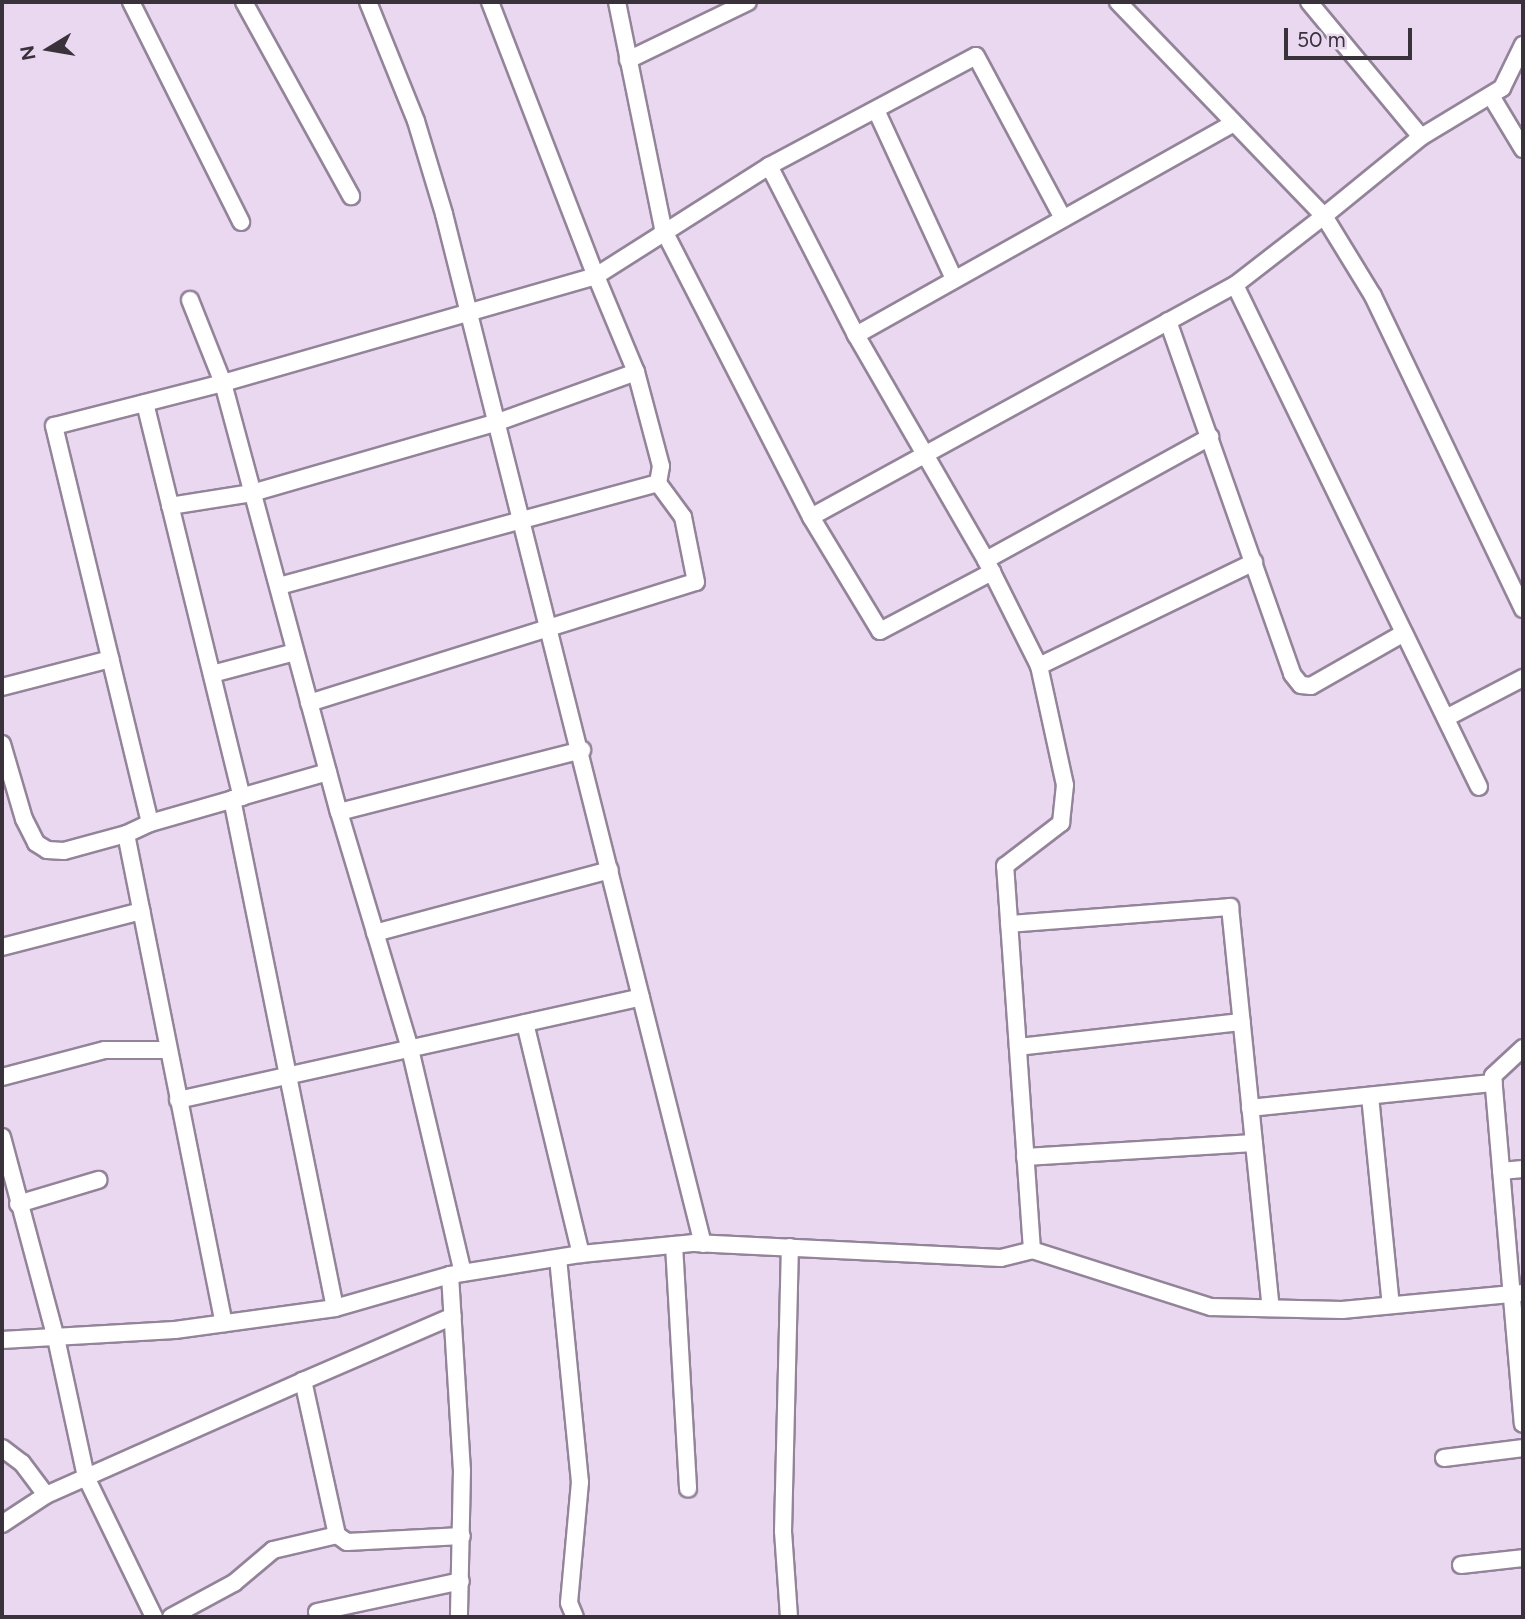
<!DOCTYPE html>
<html>
<head>
<meta charset="utf-8">
<style>
	body { margin:0 }
	#map { position:relative; width:1525px; height:1619px; overflow:hidden; background:#e9d8f0; font-family:Figtree,sans-serif }
	div>[style] { position:absolute }
	.roads { filter:drop-shadow(2px 0 #938499) drop-shadow(-2px 0 #938499) drop-shadow(0 2px #938499) drop-shadow(0 -2px #938499) }
	.minor>* { height:16px; margin:-8px; padding:0 8px; transform-origin:8px; border-radius:8px; background:#fff }
	span { translate:-50% -50%; white-space:nowrap; text-align:center; line-height:1.15; -webkit-text-stroke:5px #e9d8f0; paint-order:stroke }
	.frame { position:absolute; inset:0; border:4px solid #39323b; pointer-events:none }
	.north { position:absolute; left:14px; top:14px; width:70px; height:70px; -webkit-text-stroke:5px #e9d8f0; paint-order:stroke; rotate:259deg; font-size:19px; font-weight:700; line-height:28px; text-align:center; color:#39323b }
	.north::after { content:''; display:block; margin:auto; width:24px; height:32px; background:#39323b; clip-path:polygon(50% 0,100% 100%,50% 72%,0 100%) }
	.scale { position:absolute; left:1284px; top:28px; width:128px; height:32px; box-sizing:border-box; border:4px solid #39323b; border-top:0; padding-left:9px; font-size:21px; line-height:24px; white-space:nowrap; color:#39323b; -webkit-text-stroke:5px #e9d8f0; paint-order:stroke }
</style>
</head>
<body>
<div id="map">
	<div class="roads">
		<div class="minor">
			<div style="left:131px;top:2px;width:246px;rotate:63.4deg"></div>
			<div style="left:244px;top:2px;width:222px;rotate:61.1deg"></div>
			<div style="left:368px;top:2px;width:128px;rotate:68deg"></div>
			<div style="left:416px;top:121px;width:97px;rotate:73.2deg"></div>
			<div style="left:444px;top:214px;width:1062px;rotate:75.89deg"></div>
			<div style="left:490px;top:2px;width:294px;rotate:68.9deg"></div>
			<div style="left:596px;top:276px;width:205px;rotate:-32.4deg"></div>
			<div style="left:617px;top:2px;width:232px;rotate:78.5deg"></div>
			<div style="left:663px;top:229px;width:324px;rotate:62.8deg"></div>
			<div style="left:811px;top:517px;width:133px;rotate:58.8deg"></div>
			<div style="left:880px;top:631px;width:127px;rotate:-27.8deg"></div>
			<div style="left:1118px;top:2px;width:297px;rotate:46.1deg"></div>
			<div style="left:1324px;top:216px;width:125px;rotate:-39.2deg"></div>
			<div style="left:1421px;top:137px;width:95px;rotate:-31.2deg"></div>
			<div style="left:1502px;top:88px;width:48px;rotate:-64deg"></div>
			<div style="left:1309px;top:2px;width:175px;rotate:50.3deg"></div>
			<div style="left:628px;top:60px;width:133px;rotate:-25.8deg"></div>
			<div style="left:1491px;top:96px;width:62px;rotate:58.9deg"></div>
			<div style="left:876px;top:110px;width:186px;rotate:65.2deg"></div>
			<div style="left:1235px;top:285px;width:558px;rotate:64.08deg"></div>
			<div style="left:190px;top:300px;width:89px;rotate:68.3deg"></div>
			<div style="left:223px;top:383px;width:174px;rotate:165.7deg"></div>
			<div style="left:54px;top:426px;width:408px;rotate:76.4deg"></div>
			<div style="left:150px;top:823px;width:185px;rotate:-16deg"></div>
			<div style="left:1168px;top:321px;width:374px;rotate:70.6deg"></div>
			<div style="left:1292px;top:674px;width:14px;rotate:51deg"></div>
			<div style="left:1301px;top:685px;width:10px;rotate:6deg"></div>
			<div style="left:1311px;top:686px;width:107px;rotate:-29.7deg"></div>
			<div style="left:856px;top:335px;width:190px;rotate:-117.2deg"></div>
			<div style="left:769px;top:166px;width:234px;rotate:-28deg"></div>
			<div style="left:976px;top:56px;width:184px;rotate:61.8deg"></div>
			<div style="left:145px;top:403px;width:406px;rotate:76.2deg"></div>
			<div style="left:170px;top:506px;width:83px;rotate:-9deg"></div>
			<div style="left:252px;top:493px;width:256px;rotate:-16.1deg"></div>
			<div style="left:498px;top:422px;width:147px;rotate:-19.9deg"></div>
			<div style="left:811px;top:517px;width:483px;rotate:-28.7deg"></div>
			<div style="left:1235px;top:285px;width:113px;rotate:-37.8deg"></div>
			<div style="left:1324px;top:216px;width:94px;rotate:58.5deg"></div>
			<div style="left:1373px;top:296px;width:347px;rotate:64.4deg"></div>
			<div style="left:986px;top:560px;width:256px;rotate:-28.8deg"></div>
			<div style="left:279px;top:586px;width:393px;rotate:-15.2deg"></div>
			<div style="left:658px;top:483px;width:17px;rotate:-80deg"></div>
			<div style="left:661px;top:466px;width:97px;rotate:-104.9deg"></div>
			<div style="left:636px;top:372px;width:104px;rotate:-112.6deg"></div>
			<div style="left:596px;top:276px;width:388px;rotate:164deg"></div>
			<div style="left:223px;top:383px;width:444px;rotate:74.9deg"></div>
			<div style="left:339px;top:812px;width:247px;rotate:73.3deg"></div>
			<div style="left:410px;top:1049px;width:230px;rotate:76.7deg"></div>
			<div style="left:1039px;top:666px;width:239px;rotate:-25.8deg"></div>
			<div style="left:212px;top:674px;width:86px;rotate:-14.8deg"></div>
			<div style="left:2px;top:687px;width:112px;rotate:-14.5deg"></div>
			<div style="left:309px;top:703px;width:405px;rotate:-17.4deg"></div>
			<div style="left:696px;top:582px;width:66px;rotate:-101.3deg"></div>
			<div style="left:683px;top:517px;width:42px;rotate:-126.3deg"></div>
			<div style="left:1446px;top:718px;width:87px;rotate:-27.5deg"></div>
			<div style="left:2px;top:744px;width:78px;rotate:73.7deg"></div>
			<div style="left:24px;top:819px;width:27px;rotate:63deg"></div>
			<div style="left:36px;top:843px;width:13px;rotate:32deg"></div>
			<div style="left:47px;top:850px;width:17px;rotate:3deg"></div>
			<div style="left:64px;top:851px;width:64px;rotate:-15.3deg"></div>
			<div style="left:232px;top:799px;width:519px;rotate:78.56deg"></div>
			<div style="left:339px;top:812px;width:251px;rotate:-14.3deg"></div>
			<div style="left:150px;top:823px;width:26px;rotate:155deg"></div>
			<div style="left:126px;top:834px;width:499px;rotate:78.7deg"></div>
			<div style="left:1009px;top:924px;width:222px;rotate:-4.4deg"></div>
			<div style="left:1230px;top:907px;width:403px;rotate:84.2deg"></div>
			<div style="left:375px;top:933px;width:243px;rotate:-15deg"></div>
			<div style="left:2px;top:947px;width:144px;rotate:-14.5deg"></div>
			<div style="left:525px;top:1023px;width:238px;rotate:76.4deg"></div>
			<div style="left:1018px;top:1047px;width:225px;rotate:-6.4deg"></div>
			<div style="left:1523px;top:1048px;width:41px;rotate:137deg"></div>
			<div style="left:1493px;top:1076px;width:349px;rotate:85.1deg"></div>
			<div style="left:2px;top:1077px;width:106px;rotate:-14.7deg"></div>
			<div style="left:105px;top:1050px;width:63px"></div>
			<div style="left:1370px;top:1096px;width:210px;rotate:84.3deg"></div>
			<div style="left:178px;top:1100px;width:474px;rotate:-12.5deg"></div>
			<div style="left:1250px;top:1108px;width:245px;rotate:-5.9deg"></div>
			<div style="left:2px;top:1137px;width:208px;rotate:75deg"></div>
			<div style="left:56px;top:1338px;width:142px;rotate:77.8deg"></div>
			<div style="left:86px;top:1477px;width:156px;rotate:64.1deg"></div>
			<div style="left:1025px;top:1157px;width:229px;rotate:-3.5deg"></div>
			<div style="left:1501px;top:1171px;width:22px;rotate:-5deg"></div>
			<div style="left:18px;top:1204px;width:84px;rotate:-16.7deg"></div>
			<div style="left:674px;top:1245px;width:244px;rotate:86.7deg"></div>
			<div style="left:1032px;top:1250px;width:385px;rotate:-94deg"></div>
			<div style="left:1005px;top:866px;width:71px;rotate:-37.5deg"></div>
			<div style="left:1061px;top:823px;width:38px;rotate:-84deg"></div>
			<div style="left:1065px;top:785px;width:122px;rotate:-102.3deg"></div>
			<div style="left:1039px;top:666px;width:119px;rotate:-116.6deg"></div>
			<div style="left:986px;top:560px;width:260px;rotate:-120deg"></div>
			<div style="left:856px;top:335px;width:431px;rotate:-29.3deg"></div>
			<div style="left:558px;top:1258px;width:225px;rotate:84.4deg"></div>
			<div style="left:580px;top:1482px;width:121px;rotate:95.2deg"></div>
			<div style="left:569px;top:1603px;width:15px;rotate:67deg"></div>
			<div style="left:450px;top:1275px;width:195px;rotate:86.5deg"></div>
			<div style="left:462px;top:1470px;width:147px;rotate:91.2deg"></div>
			<div style="left:2px;top:1340px;width:173px;rotate:-3.3deg"></div>
			<div style="left:175px;top:1330px;width:162px;rotate:-7.8deg"></div>
			<div style="left:335px;top:1308px;width:120px;rotate:-16deg"></div>
			<div style="left:450px;top:1275px;width:133px;rotate:-9.1deg"></div>
			<div style="left:581px;top:1254px;width:114px;rotate:-5.6deg"></div>
			<div style="left:694px;top:1243px;width:307px;rotate:2.8deg"></div>
			<div style="left:1001px;top:1258px;width:32px;rotate:-14deg"></div>
			<div style="left:1032px;top:1250px;width:188px;rotate:17.7deg"></div>
			<div style="left:1211px;top:1307px;width:131px;rotate:1.3deg"></div>
			<div style="left:1342px;top:1310px;width:182px;rotate:-5.4deg"></div>
			<div style="left:2px;top:1448px;width:25px;rotate:37deg"></div>
			<div style="left:22px;top:1463px;width:40px;rotate:53deg"></div>
			<div style="left:1444px;top:1458px;width:80px;rotate:-7.2deg"></div>
			<div style="left:2px;top:1524px;width:53px;rotate:-33.4deg"></div>
			<div style="left:46px;top:1495px;width:281px;rotate:-23.9deg"></div>
			<div style="left:337px;top:1535px;width:12px;rotate:35deg"></div>
			<div style="left:347px;top:1542px;width:115px;rotate:-3deg"></div>
			<div style="left:1461px;top:1565px;width:62px;rotate:-6.4deg"></div>
			<div style="left:317px;top:1612px;width:147px;rotate:-12.1deg"></div>
			<div style="left:171px;top:1617px;width:72px;rotate:-28.4deg"></div>
			<div style="left:234px;top:1583px;width:51px;rotate:-40.2deg"></div>
			<div style="left:273px;top:1550px;width:66px;rotate:-13.2deg"></div>
			<div style="left:337px;top:1535px;width:158px;rotate:-102.4deg"></div>
			<div style="left:303px;top:1381px;width:163px;rotate:-23.4deg"></div>
			<div style="left:789px;top:1617px;width:86px;rotate:-94deg"></div>
			<div style="left:783px;top:1531px;width:284px;rotate:-88.6deg"></div>
		</div>
	</div>
	<div class="frame"></div>
	<div class="north">N</div>
	<div class="scale">50 m</div>
</div>
</body>
</html>
